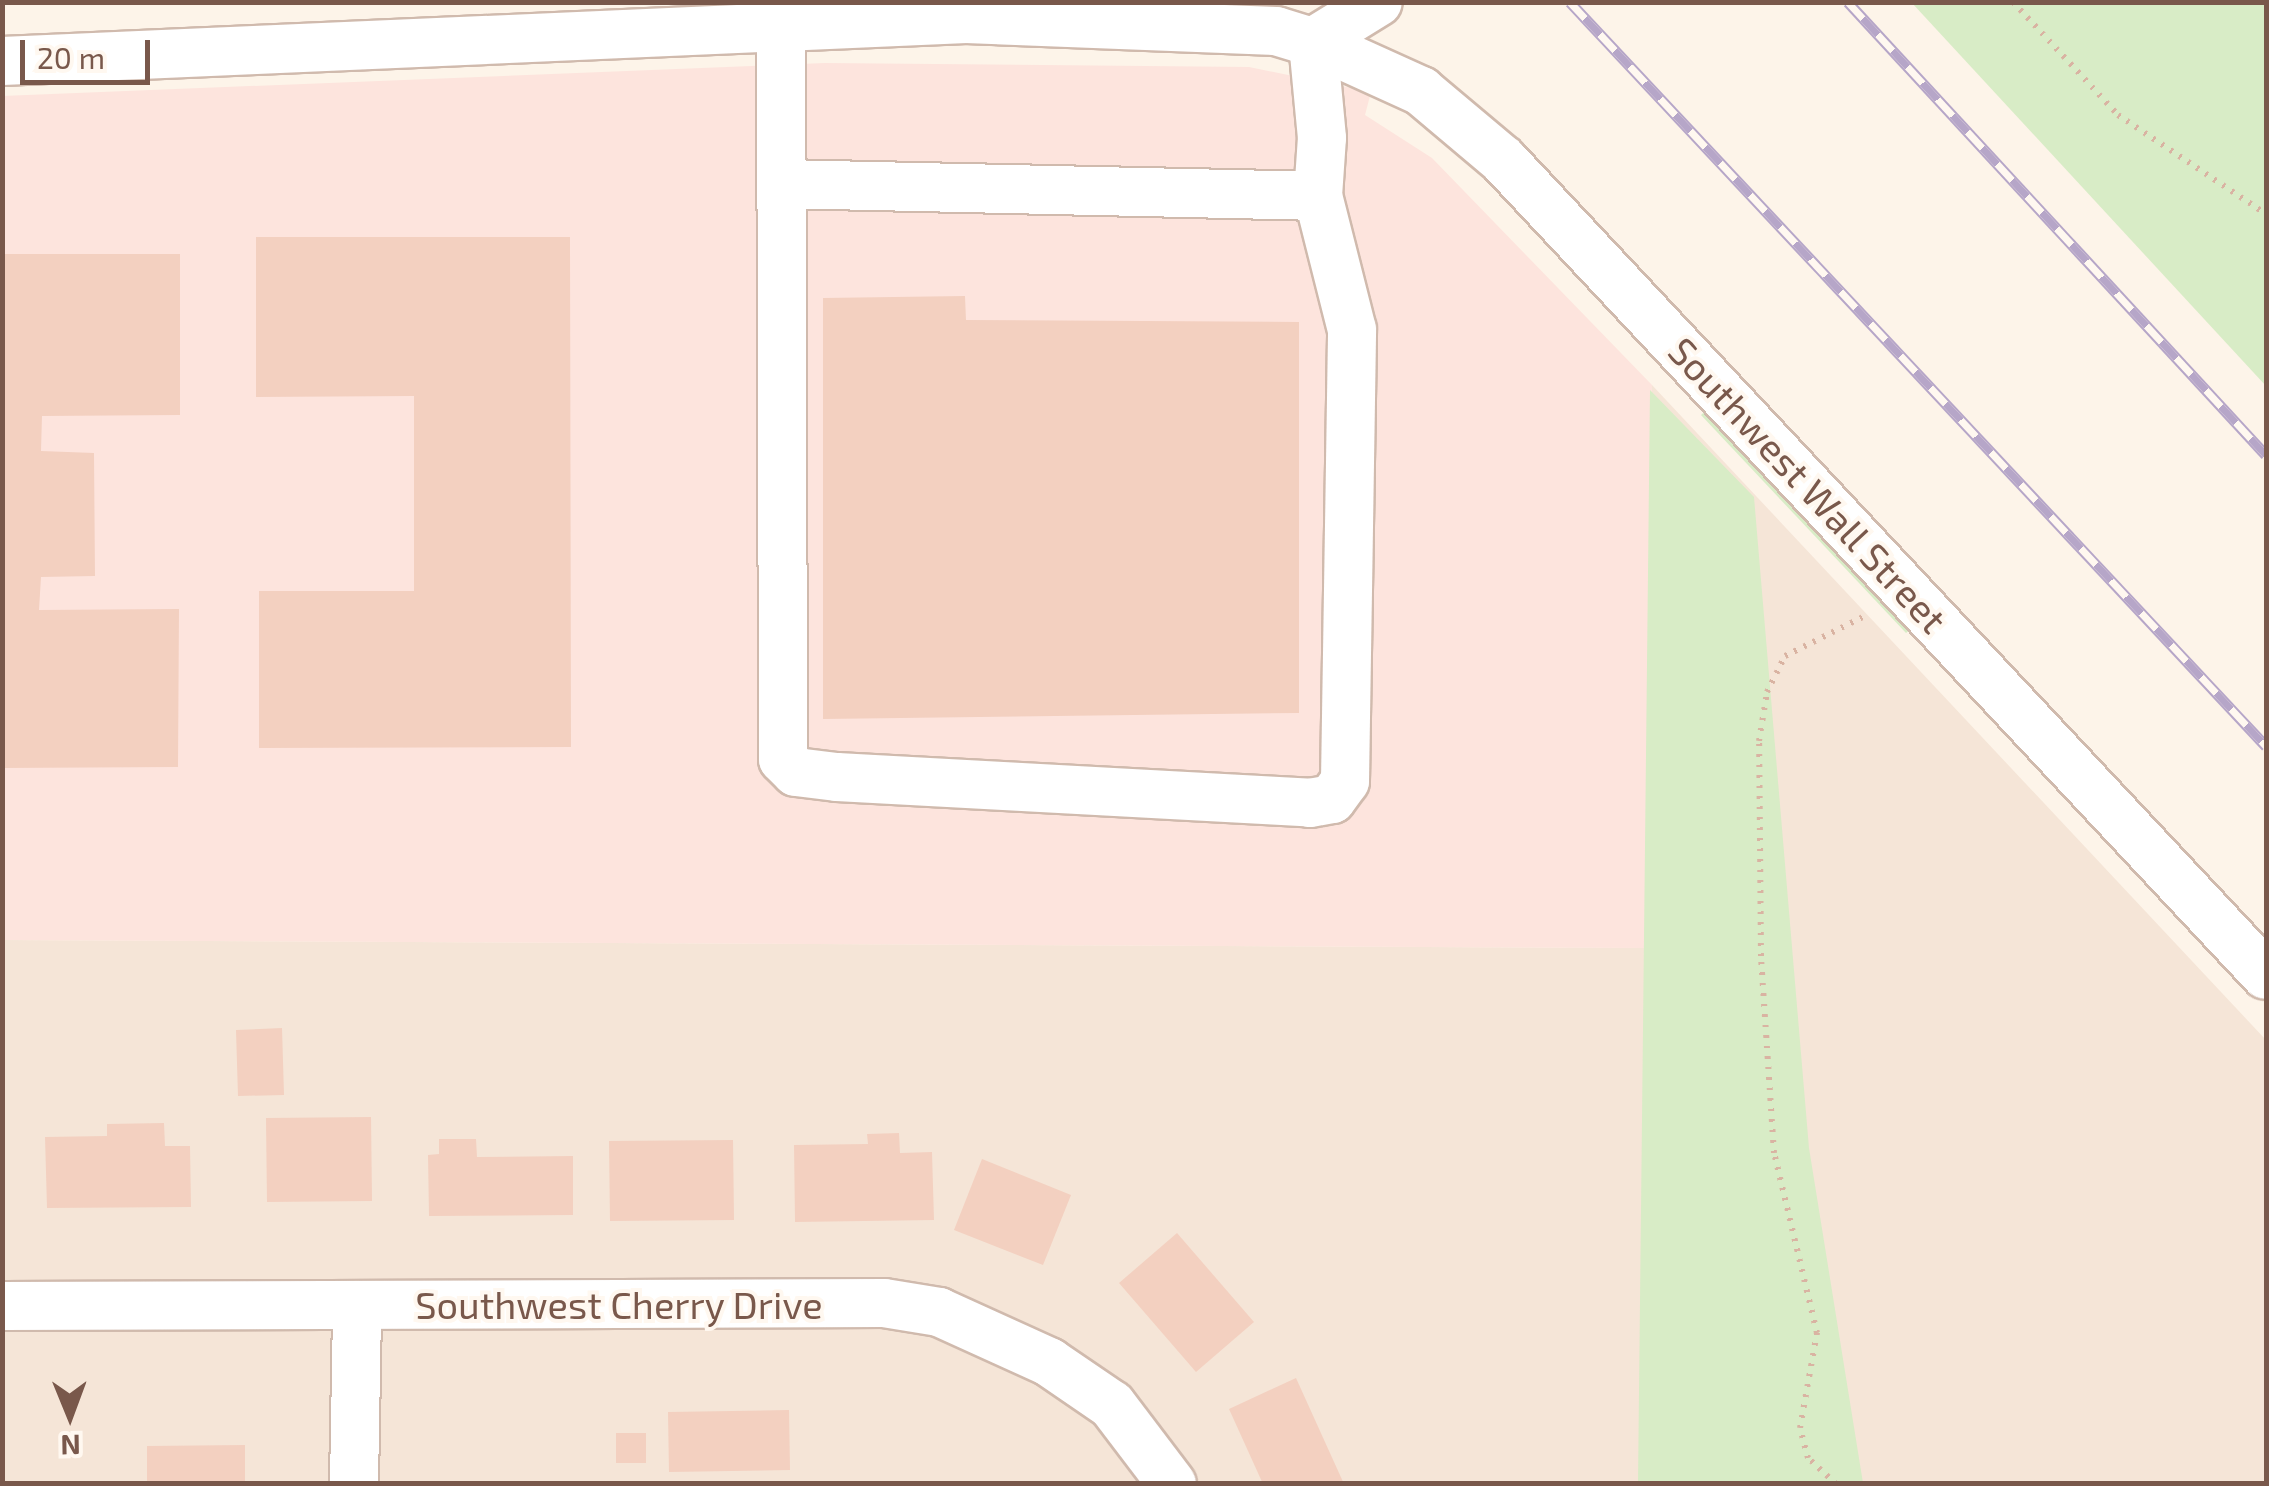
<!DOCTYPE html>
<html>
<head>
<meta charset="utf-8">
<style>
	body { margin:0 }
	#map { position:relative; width:2269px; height:1486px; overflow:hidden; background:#fdf4e9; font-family:"Exo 2",sans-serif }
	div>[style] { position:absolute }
	.residential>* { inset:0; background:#f5e5d7 }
	.commercial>* { inset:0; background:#fde4dd }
	.green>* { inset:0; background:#d8ecc6 }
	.building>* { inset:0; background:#f3d0c0 }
	.path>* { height:6px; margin-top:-3px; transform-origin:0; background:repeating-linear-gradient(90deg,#d9b3a2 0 2.5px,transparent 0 10.5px) }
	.roads { filter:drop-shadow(2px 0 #d0baad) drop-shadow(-2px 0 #d0baad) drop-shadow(0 2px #d0baad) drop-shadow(0 -2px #d0baad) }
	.minor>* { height:48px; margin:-24px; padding:0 24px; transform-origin:24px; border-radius:24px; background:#fff }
	.rail>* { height:11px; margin-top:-5.5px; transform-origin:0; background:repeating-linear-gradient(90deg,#fff8f0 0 22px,#b6a6c8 0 44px); box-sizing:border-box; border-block:2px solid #b6a6c8 }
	span { translate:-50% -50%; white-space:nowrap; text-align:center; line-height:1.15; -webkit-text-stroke:8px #fff8f0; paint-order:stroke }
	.street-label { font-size:38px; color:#79584b }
	.frame { position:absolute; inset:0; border:5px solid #79584b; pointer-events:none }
	.north { position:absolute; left:20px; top:1366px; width:100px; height:100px; -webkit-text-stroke:8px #fff8f0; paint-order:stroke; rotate:179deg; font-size:28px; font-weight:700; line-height:40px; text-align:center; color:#79584b }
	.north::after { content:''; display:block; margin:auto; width:35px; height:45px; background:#79584b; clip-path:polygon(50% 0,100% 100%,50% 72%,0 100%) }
	.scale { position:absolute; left:20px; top:40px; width:130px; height:45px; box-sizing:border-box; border:5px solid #79584b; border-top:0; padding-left:12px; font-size:30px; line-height:35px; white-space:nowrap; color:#79584b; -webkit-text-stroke:8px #fff8f0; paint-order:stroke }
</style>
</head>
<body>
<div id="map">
	<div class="residential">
		<div style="clip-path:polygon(1652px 385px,2266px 1040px,2266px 1483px,3px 1484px,3px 940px,1646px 948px)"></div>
	</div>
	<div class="commercial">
		<div style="clip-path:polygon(825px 63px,1249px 67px,1371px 92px,1365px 115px,1432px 158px,1652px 385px,1646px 948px,3px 940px,2px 96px)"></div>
	</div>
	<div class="green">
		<div style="clip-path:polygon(1912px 3px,2266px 3px,2266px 386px)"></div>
		<div style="clip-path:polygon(1650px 390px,1754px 497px,1809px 1148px,1863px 1483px,1638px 1483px)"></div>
		<div style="clip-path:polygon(1709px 408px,1914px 627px,1906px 633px,1701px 415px)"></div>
	</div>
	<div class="building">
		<div style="clip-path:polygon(256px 237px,570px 237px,571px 747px,259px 748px,259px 591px,414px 591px,414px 396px,256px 397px)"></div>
		<div style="clip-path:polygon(2px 254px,180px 254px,180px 415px,42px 416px,41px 451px,94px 453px,95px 576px,41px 577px,39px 610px,179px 609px,178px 767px,2px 768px)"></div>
		<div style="clip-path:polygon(965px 296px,966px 320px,1299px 322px,1299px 713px,823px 719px,823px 298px)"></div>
		<div style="clip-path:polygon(282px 1028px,284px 1095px,238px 1096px,236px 1030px)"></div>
		<div style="clip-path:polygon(371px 1117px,372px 1201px,267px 1202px,266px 1118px)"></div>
		<div style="clip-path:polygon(164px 1123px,165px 1146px,190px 1146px,191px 1207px,47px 1208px,45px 1137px,107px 1136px,107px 1124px)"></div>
		<div style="clip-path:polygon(899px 1133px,900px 1153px,932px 1152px,934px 1220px,795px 1222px,794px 1145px,868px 1144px,867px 1134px)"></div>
		<div style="clip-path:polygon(439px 1139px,476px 1139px,477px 1157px,573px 1156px,573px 1215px,429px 1216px,428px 1155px,439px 1154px)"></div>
		<div style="clip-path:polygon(733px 1140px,734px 1220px,610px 1221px,609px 1141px)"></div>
		<div style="clip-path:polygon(982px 1159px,1071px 1195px,1043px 1265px,954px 1230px)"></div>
		<div style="clip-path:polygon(1177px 1233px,1254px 1322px,1196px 1372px,1119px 1283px)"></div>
		<div style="clip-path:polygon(1296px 1378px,1344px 1484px,1263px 1484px,1229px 1409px)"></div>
		<div style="clip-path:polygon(789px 1410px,790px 1470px,669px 1472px,668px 1412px)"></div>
		<div style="clip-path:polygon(616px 1433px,646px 1433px,646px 1463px,616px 1463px)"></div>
		<div style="clip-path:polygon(245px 1445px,245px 1484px,147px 1484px,147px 1446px)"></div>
	</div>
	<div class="path">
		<div style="left:2013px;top:2px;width:154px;rotate:47.1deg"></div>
		<div style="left:2118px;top:115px;width:178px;rotate:33.8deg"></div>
		<div style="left:1836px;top:1484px;width:38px;rotate:-137deg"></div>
		<div style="left:1808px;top:1458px;width:31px;rotate:-105deg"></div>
		<div style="left:1800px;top:1428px;width:97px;rotate:-79.9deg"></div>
		<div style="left:1817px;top:1333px;width:185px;rotate:-103.4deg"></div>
		<div style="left:1774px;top:1153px;width:197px;rotate:-93.8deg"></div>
		<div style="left:1761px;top:956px;width:215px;rotate:-90.5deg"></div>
		<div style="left:1759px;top:741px;width:50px;rotate:-80.7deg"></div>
		<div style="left:1767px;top:692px;width:40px;rotate:-63.4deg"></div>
		<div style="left:1785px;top:656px;width:94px;rotate:-26.6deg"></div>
	</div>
	<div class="roads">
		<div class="minor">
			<div style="left:781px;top:27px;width:732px;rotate:89.84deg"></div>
			<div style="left:783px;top:759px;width:18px;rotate:45deg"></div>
			<div style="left:796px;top:772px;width:41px;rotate:7deg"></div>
			<div style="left:837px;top:777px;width:474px;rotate:3.1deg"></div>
			<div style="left:1310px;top:803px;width:22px;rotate:-10deg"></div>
			<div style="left:1332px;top:799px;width:22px;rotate:-54deg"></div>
			<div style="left:1345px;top:781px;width:451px;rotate:-89.1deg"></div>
			<div style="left:1352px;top:330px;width:138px;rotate:-104.2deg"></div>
			<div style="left:1318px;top:196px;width:58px;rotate:-86.1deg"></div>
			<div style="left:1322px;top:138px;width:96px;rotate:-95.4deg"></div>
			<div style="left:1313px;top:42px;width:76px;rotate:-31.6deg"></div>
			<div style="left:2px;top:61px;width:965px;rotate:-2.49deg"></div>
			<div style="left:966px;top:19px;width:310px;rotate:2.2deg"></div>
			<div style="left:1276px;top:31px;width:39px;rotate:17deg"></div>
			<div style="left:1313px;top:42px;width:119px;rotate:24.4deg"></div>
			<div style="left:1421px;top:91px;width:107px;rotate:40.1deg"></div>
			<div style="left:1503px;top:160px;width:1116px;rotate:46.89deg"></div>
			<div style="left:783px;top:184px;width:535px;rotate:1.28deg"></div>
			<div style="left:2px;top:1306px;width:882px;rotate:-0.19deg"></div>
			<div style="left:884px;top:1303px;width:56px;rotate:9.3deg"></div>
			<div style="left:939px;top:1312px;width:121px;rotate:24.4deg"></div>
			<div style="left:1049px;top:1362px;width:76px;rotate:34.3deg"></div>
			<div style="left:1112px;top:1405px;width:99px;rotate:52.8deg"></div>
			<div style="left:354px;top:1484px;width:178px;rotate:-89deg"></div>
		</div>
	</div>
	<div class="rail">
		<div style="left:1570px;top:2px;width:1019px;rotate:46.91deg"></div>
		<div style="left:1848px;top:2px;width:616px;rotate:47.3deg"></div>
	</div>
	<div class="street-label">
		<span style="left:1808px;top:485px;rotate:47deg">Southwest Wall Street</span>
		<span style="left:619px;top:1305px">Southwest Cherry Drive</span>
	</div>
	<div class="frame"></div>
	<div class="north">N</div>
	<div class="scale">20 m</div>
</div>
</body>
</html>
